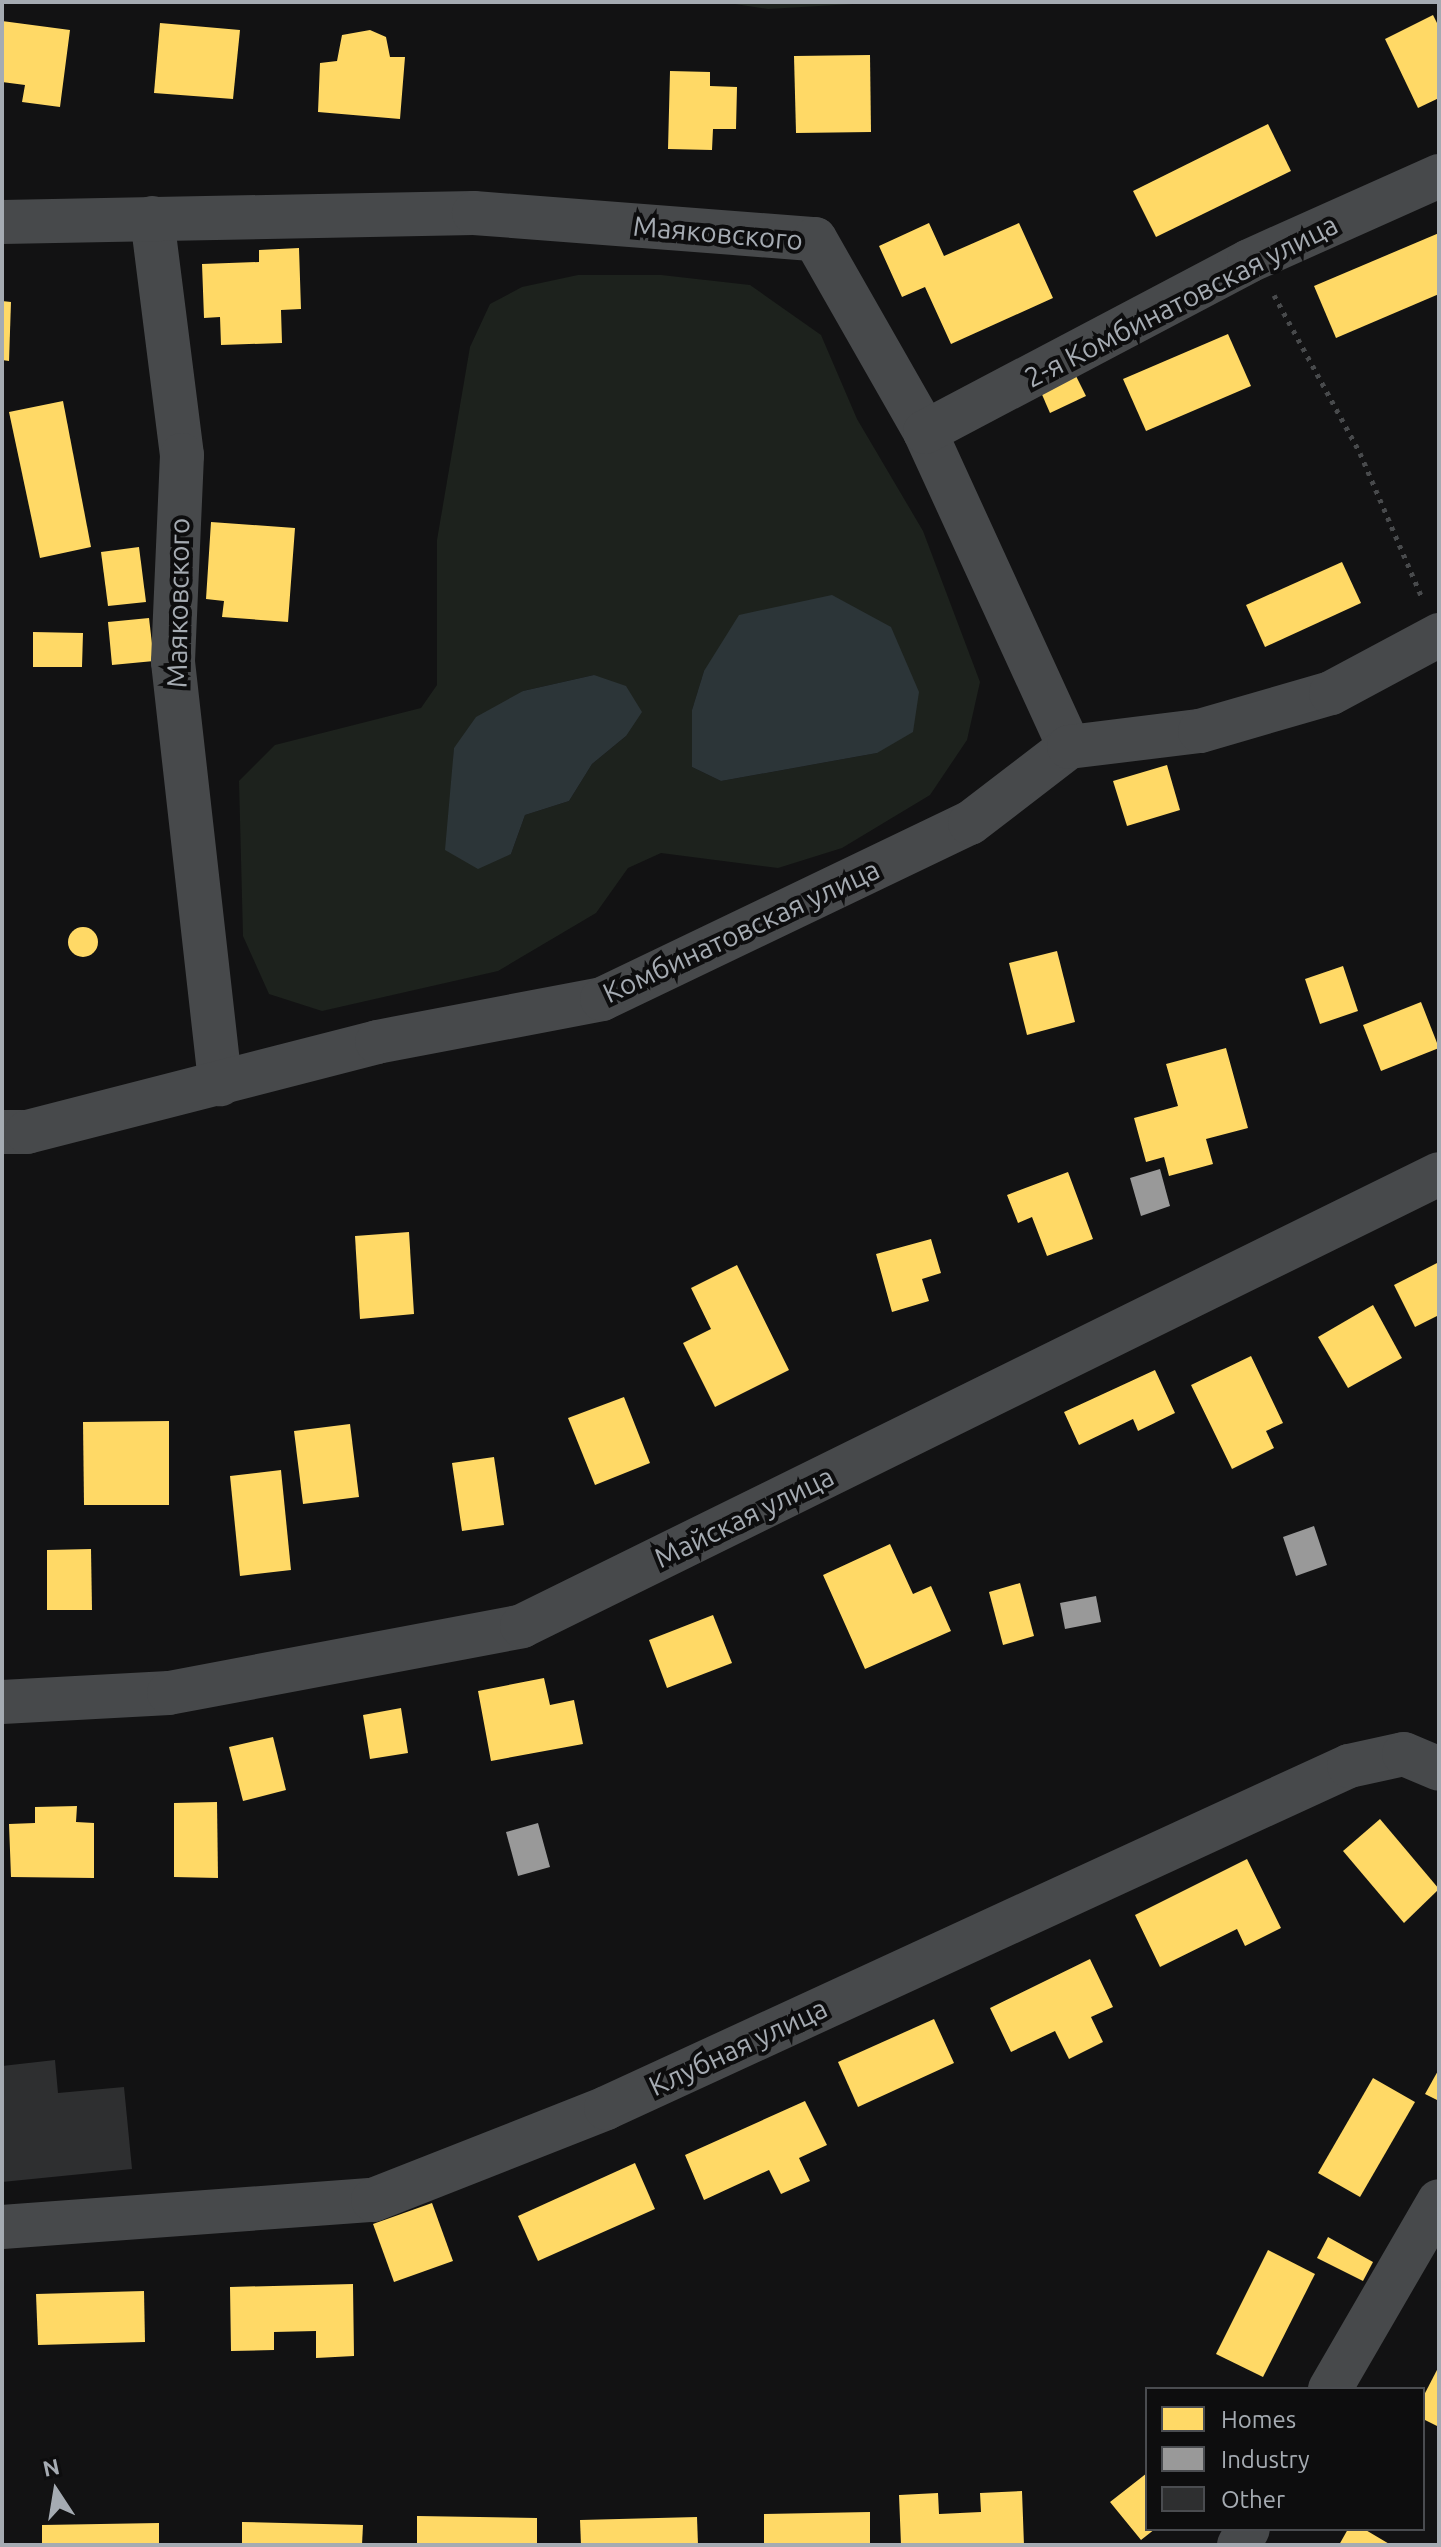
<!DOCTYPE html>
<html>
<head>
<meta charset="utf-8">
<style>
	body { margin:0 }
	#map { position:relative; width:1441px; height:2547px; overflow:hidden; background:#121213; font-family:Ubuntu,sans-serif }
	div>[style] { position:absolute }
	.green>* { inset:0; background:#1d221d }
	.water>* { inset:0; background:#2c3538 }
	.homes>* { inset:0; background:#ffd966 }
	.round { border-radius:50% }
	.industry>* { inset:0; background:#999 }
	.building>* { inset:0; background:#2e2f30 }
	.path>* { height:5px; margin-top:-2.5px; transform-origin:0; background:repeating-linear-gradient(90deg,#484a4c 0 4px,transparent 0 10px) }
	.minor>* { height:44px; margin:-22px; padding:0 22px; transform-origin:22px; border-radius:22px; background:#47494b }
	span { translate:-50% -50%; white-space:nowrap; text-align:center; line-height:1.15; -webkit-text-stroke:8px #0d0d0e; paint-order:stroke }
	.street-label { font-size:28px; color:#a5abb2 }
	.frame { position:absolute; inset:0; border:4px solid #a5abb2; pointer-events:none }
	.legend { position:absolute; left:1145px; top:2387px; width:280px; height:144px; box-sizing:border-box; background:#0d0d0e; border:2px solid #4a4c50; margin:0; padding:10px 14px; list-style:none; font-size:24px; color:#a5abb2 }
	.legend li { display:flex; align-items:center; gap:16px; height:40px }
	.legend b { width:40px; border:2px solid #4a4c50 }
	.north { position:absolute; left:16px; top:2451px; width:80px; height:80px; -webkit-text-stroke:6px #0d0d0e; paint-order:stroke; rotate:348deg; font-size:22px; font-weight:700; line-height:32px; text-align:center; color:#a5abb2 }
	.north::after { content:''; display:block; margin:auto; width:28px; height:36px; background:#a5abb2; clip-path:polygon(50% 0,100% 100%,50% 72%,0 100%) }
</style>
</head>
<body>
<div id="map">
	<div class="green">
		<div style="clip-path:polygon(722px 2px,887px 2px,768px 9px)"></div>
		<div style="clip-path:polygon(evenodd,578px 275px,661px 275px,750px 285px,821px 335px,857px 419px,923px 531px,980px 682px,967px 740px,930px 795px,842px 848px,778px 868px,661px 853px,628px 868px,596px 913px,498px 971px,322px 1011px,269px 994px,243px 936px,239px 781px,275px 745px,421px 708px,437px 685px,437px 540px,470px 347px,490px 304px,522px 287px,578px 275px,704px 671px,877px 753px,721px 781px,692px 767px,692px 710px,704px 671px,578px 275px,594px 675px,626px 736px,592px 764px,569px 801px,525px 815px,511px 854px,452px 795px,454px 748px,523px 691px,594px 675px)"></div>
	</div>
	<div class="water">
		<div style="clip-path:polygon(832px 595px,891px 627px,919px 692px,913px 732px,877px 753px,721px 781px,692px 767px,692px 710px,704px 671px,739px 615px)"></div>
		<div style="clip-path:polygon(594px 675px,626px 686px,642px 712px,626px 736px,592px 764px,569px 801px,525px 815px,511px 854px,478px 869px,445px 850px,454px 748px,476px 717px,523px 691px)"></div>
	</div>
	<div class="homes">
		<div style="clip-path:polygon(1433px 15px,1439px 27px,1439px 98px,1418px 108px,1385px 39px)"></div>
		<div style="clip-path:polygon(2px 21px,70px 30px,60px 107px,22px 102px,25px 85px,2px 82px)"></div>
		<div style="clip-path:polygon(160px 23px,240px 30px,233px 99px,154px 93px)"></div>
		<div style="clip-path:polygon(370px 30px,386px 37px,390px 57px,405px 57px,400px 119px,318px 112px,320px 63px,337px 61px,342px 35px)"></div>
		<div style="clip-path:polygon(870px 55px,871px 132px,796px 133px,794px 56px)"></div>
		<div style="clip-path:polygon(670px 71px,710px 72px,710px 86px,737px 87px,736px 129px,713px 129px,712px 150px,668px 149px)"></div>
		<div style="clip-path:polygon(1268px 124px,1291px 171px,1156px 237px,1133px 191px)"></div>
		<div style="clip-path:polygon(929px 223px,944px 256px,1019px 223px,1053px 298px,951px 344px,925px 287px,902px 297px,879px 246px)"></div>
		<div style="clip-path:polygon(1439px 233px,1439px 294px,1336px 338px,1314px 286px)"></div>
		<div style="clip-path:polygon(299px 248px,301px 309px,281px 310px,282px 343px,221px 345px,220px 317px,204px 318px,202px 264px,259px 262px,259px 250px)"></div>
		<div style="clip-path:polygon(2px 301px,11px 302px,9px 361px,2px 360px)"></div>
		<div style="clip-path:polygon(1228px 334px,1251px 386px,1146px 431px,1123px 379px)"></div>
		<div style="clip-path:polygon(1075px 374px,1086px 396px,1050px 413px,1040px 390px)"></div>
		<div style="clip-path:polygon(63px 401px,91px 547px,40px 558px,9px 412px)"></div>
		<div style="clip-path:polygon(211px 522px,295px 528px,288px 622px,222px 617px,224px 601px,206px 599px)"></div>
		<div style="clip-path:polygon(139px 547px,146px 602px,108px 606px,101px 552px)"></div>
		<div style="clip-path:polygon(1342px 562px,1361px 603px,1265px 647px,1246px 605px)"></div>
		<div style="clip-path:polygon(149px 618px,154px 661px,112px 665px,108px 622px)"></div>
		<div style="clip-path:polygon(33px 632px,83px 633px,82px 667px,33px 667px)"></div>
		<div style="clip-path:polygon(1167px 765px,1180px 810px,1127px 826px,1113px 781px)"></div>
		<div class="round" style="left:68px;top:927px;width:30px;height:30px"></div>
		<div style="clip-path:polygon(1057px 951px,1075px 1022px,1027px 1035px,1009px 963px)"></div>
		<div style="clip-path:polygon(1343px 966px,1358px 1011px,1320px 1024px,1305px 979px)"></div>
		<div style="clip-path:polygon(1421px 1002px,1439px 1048px,1381px 1071px,1363px 1025px)"></div>
		<div style="clip-path:polygon(1226px 1048px,1248px 1128px,1206px 1139px,1213px 1164px,1169px 1176px,1164px 1157px,1146px 1162px,1134px 1118px,1178px 1106px,1166px 1064px)"></div>
		<div style="clip-path:polygon(1068px 1172px,1093px 1239px,1047px 1256px,1032px 1217px,1018px 1223px,1007px 1195px)"></div>
		<div style="clip-path:polygon(409px 1232px,414px 1314px,360px 1319px,355px 1236px)"></div>
		<div style="clip-path:polygon(931px 1239px,941px 1273px,922px 1279px,929px 1301px,892px 1312px,876px 1254px)"></div>
		<div style="clip-path:polygon(1439px 1262px,1439px 1315px,1415px 1327px,1394px 1285px)"></div>
		<div style="clip-path:polygon(737px 1265px,789px 1370px,715px 1407px,683px 1343px,711px 1329px,691px 1288px)"></div>
		<div style="clip-path:polygon(1373px 1305px,1402px 1358px,1348px 1388px,1318px 1337px)"></div>
		<div style="clip-path:polygon(1251px 1356px,1283px 1423px,1266px 1431px,1274px 1448px,1232px 1469px,1191px 1385px)"></div>
		<div style="clip-path:polygon(1155px 1370px,1175px 1413px,1138px 1431px,1133px 1419px,1079px 1445px,1064px 1412px)"></div>
		<div style="clip-path:polygon(624px 1397px,650px 1463px,595px 1485px,568px 1418px)"></div>
		<div style="clip-path:polygon(169px 1421px,169px 1505px,84px 1505px,83px 1422px)"></div>
		<div style="clip-path:polygon(350px 1424px,359px 1497px,303px 1504px,294px 1431px)"></div>
		<div style="clip-path:polygon(494px 1457px,504px 1525px,462px 1531px,452px 1463px)"></div>
		<div style="clip-path:polygon(281px 1470px,291px 1570px,240px 1576px,230px 1476px)"></div>
		<div style="clip-path:polygon(890px 1544px,913px 1594px,931px 1586px,951px 1631px,865px 1669px,823px 1575px)"></div>
		<div style="clip-path:polygon(91px 1549px,92px 1610px,47px 1610px,47px 1550px)"></div>
		<div style="clip-path:polygon(1020px 1583px,1034px 1636px,1003px 1645px,989px 1592px)"></div>
		<div style="clip-path:polygon(713px 1615px,732px 1663px,667px 1688px,649px 1640px)"></div>
		<div style="clip-path:polygon(544px 1678px,550px 1705px,574px 1700px,583px 1744px,491px 1761px,478px 1691px)"></div>
		<div style="clip-path:polygon(401px 1708px,408px 1753px,370px 1759px,363px 1715px)"></div>
		<div style="clip-path:polygon(273px 1737px,286px 1790px,243px 1801px,229px 1747px)"></div>
		<div style="clip-path:polygon(217px 1802px,218px 1878px,174px 1877px,174px 1803px)"></div>
		<div style="clip-path:polygon(77px 1806px,76px 1822px,94px 1823px,94px 1878px,11px 1877px,9px 1824px,35px 1823px,35px 1807px)"></div>
		<div style="clip-path:polygon(1380px 1819px,1439px 1889px,1404px 1923px,1343px 1851px)"></div>
		<div style="clip-path:polygon(1247px 1859px,1281px 1928px,1245px 1946px,1237px 1929px,1160px 1967px,1135px 1915px)"></div>
		<div style="clip-path:polygon(1090px 1959px,1113px 2007px,1091px 2017px,1103px 2042px,1069px 2059px,1055px 2031px,1011px 2052px,990px 2008px)"></div>
		<div style="clip-path:polygon(934px 2019px,954px 2063px,858px 2107px,838px 2062px)"></div>
		<div style="clip-path:polygon(1439px 2069px,1439px 2101px,1425px 2094px)"></div>
		<div style="clip-path:polygon(1373px 2078px,1415px 2102px,1360px 2197px,1318px 2173px)"></div>
		<div style="clip-path:polygon(805px 2101px,827px 2145px,799px 2158px,810px 2181px,781px 2194px,769px 2170px,704px 2200px,685px 2155px)"></div>
		<div style="clip-path:polygon(635px 2163px,655px 2209px,538px 2261px,518px 2216px)"></div>
		<div style="clip-path:polygon(432px 2203px,453px 2261px,394px 2282px,373px 2224px)"></div>
		<div style="clip-path:polygon(1328px 2237px,1373px 2262px,1363px 2281px,1317px 2258px)"></div>
		<div style="clip-path:polygon(1268px 2250px,1315px 2274px,1263px 2377px,1216px 2354px)"></div>
		<div style="clip-path:polygon(353px 2284px,354px 2356px,316px 2358px,316px 2331px,274px 2332px,274px 2350px,231px 2351px,230px 2287px)"></div>
		<div style="clip-path:polygon(144px 2291px,145px 2342px,38px 2345px,36px 2294px)"></div>
		<div style="clip-path:polygon(1439px 2366px,1439px 2427px,1423px 2419px,1423px 2397px)"></div>
		<div style="clip-path:polygon(1147px 2473px,1147px 2529px,1155px 2529px,1141px 2540px,1110px 2502px)"></div>
		<div style="clip-path:polygon(1022px 2491px,1024px 2545px,901px 2545px,899px 2495px,938px 2493px,939px 2514px,981px 2512px,980px 2493px)"></div>
		<div style="clip-path:polygon(870px 2512px,870px 2545px,764px 2545px,764px 2514px)"></div>
		<div style="clip-path:polygon(417px 2516px,537px 2518px,537px 2545px,417px 2545px)"></div>
		<div style="clip-path:polygon(697px 2517px,698px 2545px,581px 2545px,580px 2520px)"></div>
		<div style="clip-path:polygon(242px 2522px,363px 2525px,362px 2545px,242px 2545px)"></div>
		<div style="clip-path:polygon(159px 2523px,159px 2545px,42px 2545px,42px 2525px)"></div>
		<div style="clip-path:polygon(1348px 2529px,1364px 2529px,1391px 2545px,1339px 2545px)"></div>
	</div>
	<div class="industry">
		<div style="clip-path:polygon(1160px 1169px,1170px 1206px,1141px 1216px,1130px 1178px)"></div>
		<div style="clip-path:polygon(1314px 1526px,1327px 1565px,1296px 1576px,1283px 1537px)"></div>
		<div style="clip-path:polygon(1096px 1596px,1101px 1622px,1065px 1629px,1060px 1603px)"></div>
		<div style="clip-path:polygon(538px 1823px,550px 1867px,518px 1876px,506px 1832px)"></div>
	</div>
	<div class="building">
		<div style="clip-path:polygon(55px 2060px,58px 2093px,124px 2087px,132px 2169px,2px 2182px,2px 2066px)"></div>
	</div>
	<div class="path">
		<div style="left:1274px;top:295px;width:180px;rotate:61.4deg"></div>
		<div style="left:1360px;top:453px;width:158px;rotate:66.8deg"></div>
	</div>
	<div class="minor">
		<div style="left:152px;top:218px;width:239px;rotate:82.8deg"></div>
		<div style="left:182px;top:455px;width:207px;rotate:92.5deg"></div>
		<div style="left:173px;top:662px;width:425px;rotate:83.6deg"></div>
		<div style="left:2px;top:222px;width:472px;rotate:-1.1deg"></div>
		<div style="left:474px;top:213px;width:342px;rotate:4.4deg"></div>
		<div style="left:815px;top:239px;width:222px;rotate:60.3deg"></div>
		<div style="left:925px;top:432px;width:346px;rotate:65.4deg"></div>
		<div style="left:925px;top:432px;width:366px;rotate:-27.8deg"></div>
		<div style="left:1249px;top:261px;width:208px;rotate:-24.1deg"></div>
		<div style="left:2px;top:1132px;width:25px"></div>
		<div style="left:27px;top:1132px;width:361px;rotate:-14.4deg"></div>
		<div style="left:377px;top:1042px;width:229px;rotate:-10.8deg"></div>
		<div style="left:602px;top:999px;width:408px;rotate:-25.6deg"></div>
		<div style="left:970px;top:823px;width:125px;rotate:-37.5deg"></div>
		<div style="left:1069px;top:747px;width:132px;rotate:-7deg"></div>
		<div style="left:1200px;top:731px;width:136px;rotate:-16.2deg"></div>
		<div style="left:1331px;top:693px;width:123px;rotate:-28.2deg"></div>
		<div style="left:2px;top:1702px;width:167px;rotate:-3.1deg"></div>
		<div style="left:169px;top:1693px;width:359px;rotate:-10.7deg"></div>
		<div style="left:522px;top:1626px;width:1022px;rotate:-26.24deg"></div>
		<div style="left:2px;top:2227px;width:372px;rotate:-4.2deg"></div>
		<div style="left:373px;top:2200px;width:251px;rotate:-21.5deg"></div>
		<div style="left:606px;top:2108px;width:818px;rotate:-24.72deg"></div>
		<div style="left:1349px;top:1766px;width:56px;rotate:-12.3deg"></div>
		<div style="left:1404px;top:1754px;width:38px;rotate:23deg"></div>
		<div style="left:1330px;top:2389px;width:217px;rotate:-59.9deg"></div>
		<div style="left:1239px;top:2545px;width:18px;rotate:-61deg"></div>
	</div>
	<div class="street-label">
		<span style="left:718px;top:233px;rotate:5deg">Маяковского</span>
		<span style="left:1181px;top:301px;rotate:-27deg">2-я Комбинатовская улица</span>
		<span style="left:178px;top:603px;rotate:-89deg">Маяковского</span>
		<span style="left:741px;top:931px;rotate:-25deg">Комбинатовская улица</span>
		<span style="left:744px;top:1517px;rotate:-26deg">Майская улица</span>
		<span style="left:738px;top:2047px;rotate:-25deg">Клубная улица</span>
	</div>
	<div class="frame"></div>
	<ul class="legend">
	<li><b style="height:22px;background:#ffd966"></b>Homes</li>
	<li><b style="height:22px;background:#999"></b>Industry</li>
	<li><b style="height:22px;background:#2e2f30"></b>Other</li>
	</ul>
	<div class="north">N</div>
</div>
</body>
</html>
